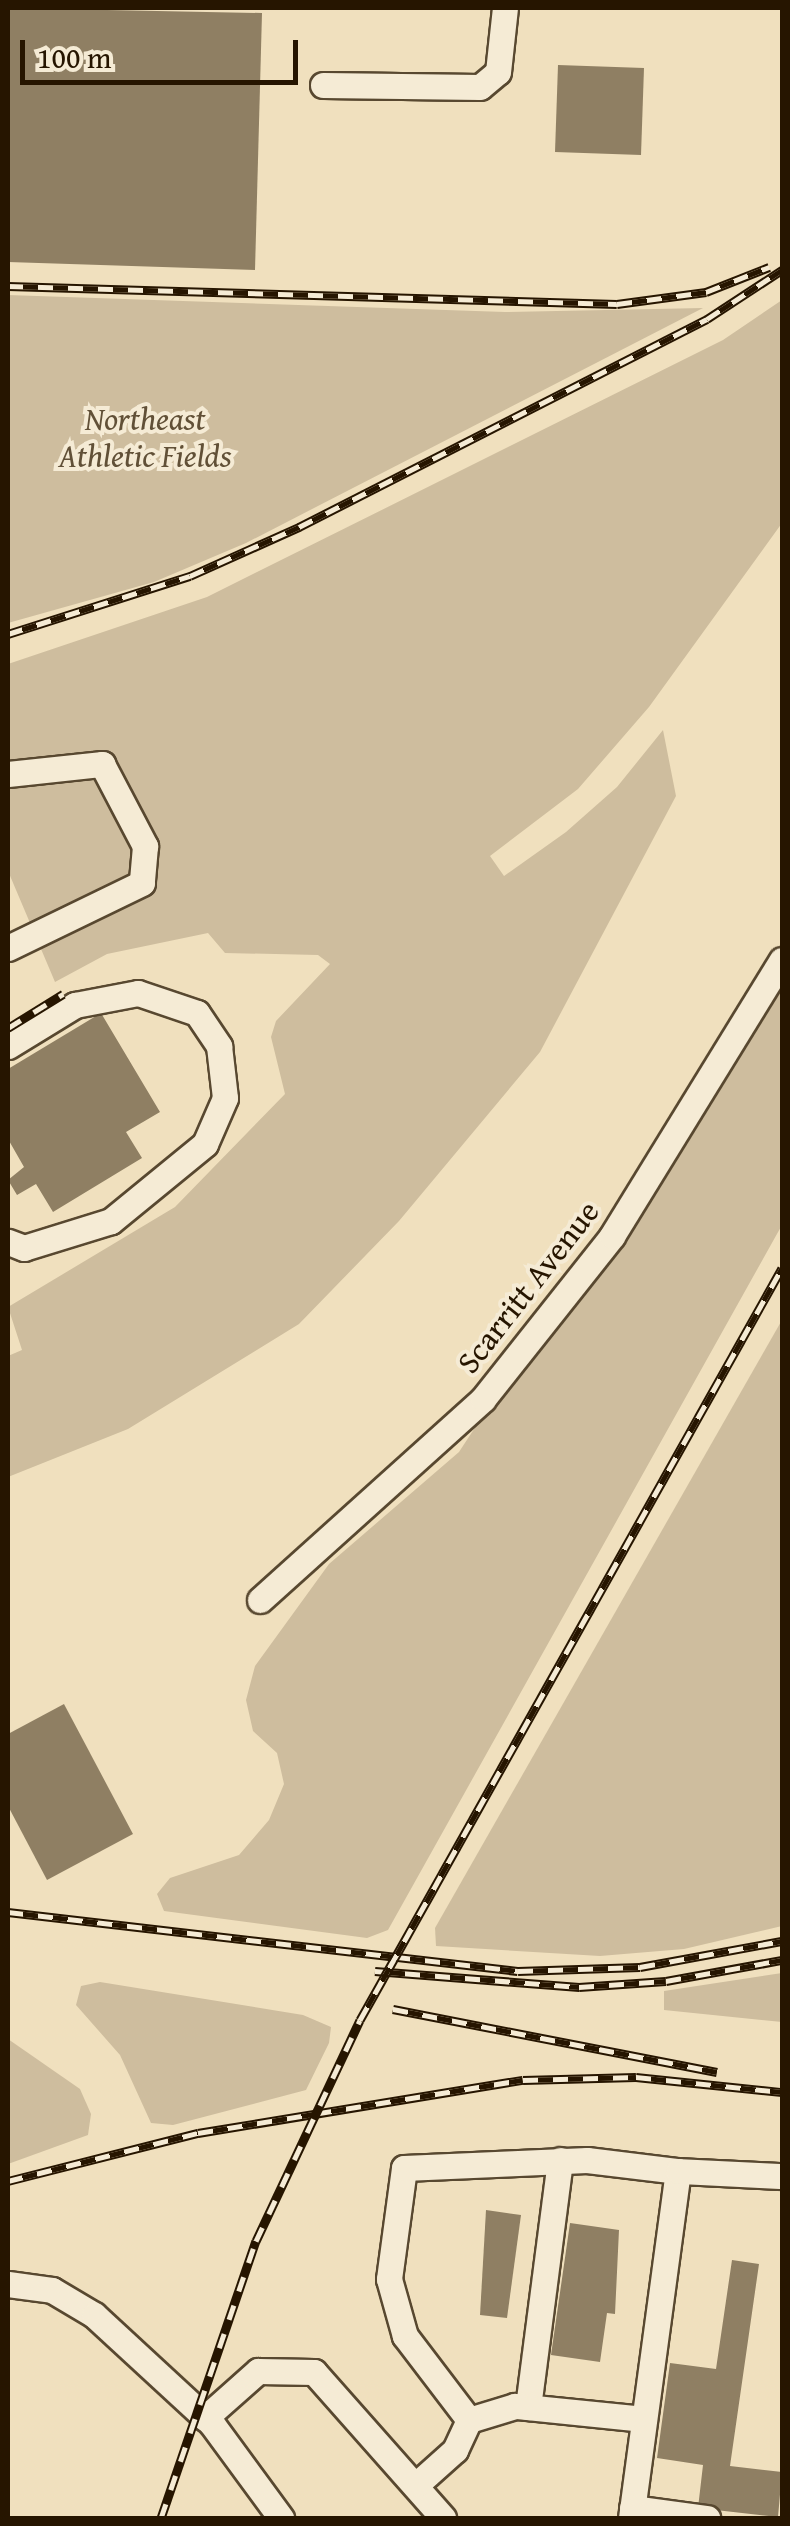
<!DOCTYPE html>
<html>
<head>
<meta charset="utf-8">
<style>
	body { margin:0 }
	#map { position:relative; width:790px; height:2526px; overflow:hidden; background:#f0e0be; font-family:"Gentium Book Plus",serif }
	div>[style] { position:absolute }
	.green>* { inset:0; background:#cebd9e }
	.building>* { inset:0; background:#8f7f63 }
	.roads { filter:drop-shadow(2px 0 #584830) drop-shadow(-2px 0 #584830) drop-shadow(0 2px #584830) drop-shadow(0 -2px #584830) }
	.minor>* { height:25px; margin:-12.5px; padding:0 12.5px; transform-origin:12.5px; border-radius:12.5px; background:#f5ebd5 }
	.rail>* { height:9px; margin-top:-4.5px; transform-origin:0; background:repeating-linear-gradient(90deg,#f5ebd5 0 15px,#261500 0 30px); box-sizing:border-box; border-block:2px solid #261500 }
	span { translate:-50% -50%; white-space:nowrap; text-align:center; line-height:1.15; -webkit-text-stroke:8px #f5ebd5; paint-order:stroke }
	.park-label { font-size:32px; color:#615037; font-style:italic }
	.street-label { font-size:32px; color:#261500 }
	.frame { position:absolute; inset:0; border:10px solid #261500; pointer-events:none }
	.scale { position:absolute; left:20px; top:40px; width:278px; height:45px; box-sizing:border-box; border:5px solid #261500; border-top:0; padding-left:12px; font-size:30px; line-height:35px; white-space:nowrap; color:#261500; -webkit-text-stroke:8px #f5ebd5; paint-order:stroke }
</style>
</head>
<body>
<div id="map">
	<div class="green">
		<div style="clip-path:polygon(8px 295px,505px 312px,703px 308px,246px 543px,154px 582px,8px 623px)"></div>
		<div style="clip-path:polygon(782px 300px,782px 523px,649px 707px,578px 789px,490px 856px,504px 876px,566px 832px,617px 787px,663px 730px,676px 796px,540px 1052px,399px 1221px,299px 1324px,128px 1429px,8px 1477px,8px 1356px,22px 1350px,8px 1307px,175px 1207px,285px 1094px,271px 1037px,276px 1021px,330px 964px,318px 955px,225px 953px,208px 933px,107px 954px,55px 982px,8px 871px,8px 664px,207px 597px,723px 340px)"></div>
		<div style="clip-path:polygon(782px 959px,782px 1225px,388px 1930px,367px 1938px,164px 1911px,157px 1894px,170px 1878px,239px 1855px,269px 1820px,284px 1784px,277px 1753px,253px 1731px,246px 1700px,255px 1666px,329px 1564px,459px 1452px)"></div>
		<div style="clip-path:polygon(782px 1320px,782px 1926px,684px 1949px,600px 1956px,436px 1946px,435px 1928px)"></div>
		<div style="clip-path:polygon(782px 1973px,782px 2022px,664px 2010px,664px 1991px)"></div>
		<div style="clip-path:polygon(100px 1982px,303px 2015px,331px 2027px,329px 2043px,306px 2090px,173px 2125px,151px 2123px,120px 2055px,76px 2005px,81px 1986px)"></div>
		<div style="clip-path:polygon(8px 2039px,80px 2089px,91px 2114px,88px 2135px,8px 2164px)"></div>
	</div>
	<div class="building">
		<div style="clip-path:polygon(8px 8px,262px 13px,255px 270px,8px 262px)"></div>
		<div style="clip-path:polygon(558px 65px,644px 68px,641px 155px,555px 152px)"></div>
		<div style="clip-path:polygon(101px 1013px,160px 1112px,126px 1132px,142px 1158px,53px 1212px,36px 1184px,17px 1195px,8px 1180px,24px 1167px,8px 1139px,8px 1069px)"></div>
		<div style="clip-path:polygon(64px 1704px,133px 1834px,47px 1880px,8px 1806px,8px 1734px)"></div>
		<div style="clip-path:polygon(486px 2210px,521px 2215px,507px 2318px,480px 2315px)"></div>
		<div style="clip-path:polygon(570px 2223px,619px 2230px,615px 2314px,607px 2313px,600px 2362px,551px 2355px)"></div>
		<div style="clip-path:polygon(732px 2260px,759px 2264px,730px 2466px,782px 2472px,778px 2517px,698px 2508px,703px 2465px,657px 2458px,670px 2363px,716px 2369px)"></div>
	</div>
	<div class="roads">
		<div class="minor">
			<div style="left:323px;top:85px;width:157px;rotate:0.7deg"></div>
			<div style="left:480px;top:87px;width:23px;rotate:-40deg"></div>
			<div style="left:498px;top:72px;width:64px;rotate:-83.8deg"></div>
			<div style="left:8px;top:774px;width:95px;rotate:-6.1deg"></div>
			<div style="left:102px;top:764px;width:93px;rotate:62.3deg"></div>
			<div style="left:145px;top:846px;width:37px;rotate:95deg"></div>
			<div style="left:142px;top:883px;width:149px;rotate:154.1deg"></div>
			<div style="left:8px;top:1046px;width:79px;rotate:-31.5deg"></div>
			<div style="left:75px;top:1005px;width:64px;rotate:-10.8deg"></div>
			<div style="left:138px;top:993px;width:62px;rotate:18.7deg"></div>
			<div style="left:197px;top:1013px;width:40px;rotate:56deg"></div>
			<div style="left:219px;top:1046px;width:52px;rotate:83.4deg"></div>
			<div style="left:225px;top:1098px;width:50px;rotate:113.5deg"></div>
			<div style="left:205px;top:1144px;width:122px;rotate:140.7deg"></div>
			<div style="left:111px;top:1221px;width:91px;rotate:162.8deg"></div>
			<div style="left:24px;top:1248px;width:17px;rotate:-159deg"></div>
			<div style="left:260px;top:1600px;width:300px;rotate:-42deg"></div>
			<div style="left:483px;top:1399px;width:208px;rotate:-51.6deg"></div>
			<div style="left:612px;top:1236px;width:324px;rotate:-58.4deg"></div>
			<div style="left:8px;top:2284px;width:44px;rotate:7.8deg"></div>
			<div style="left:52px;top:2290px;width:49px;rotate:30.8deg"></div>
			<div style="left:94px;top:2315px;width:161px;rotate:42.7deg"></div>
			<div style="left:212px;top:2424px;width:117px;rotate:53.7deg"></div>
			<div style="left:528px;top:2407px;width:249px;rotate:-82.6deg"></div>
			<div style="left:205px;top:2418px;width:71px;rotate:-41.6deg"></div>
			<div style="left:258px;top:2371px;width:56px;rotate:1deg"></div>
			<div style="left:314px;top:2372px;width:195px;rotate:48.5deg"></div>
			<div style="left:644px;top:2419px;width:130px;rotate:-174.2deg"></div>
			<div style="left:515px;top:2406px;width:48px;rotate:163.1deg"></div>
			<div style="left:469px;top:2420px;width:106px;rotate:-127.3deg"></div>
			<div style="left:405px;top:2336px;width:59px;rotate:-105.7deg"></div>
			<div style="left:389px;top:2279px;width:112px;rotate:-82.3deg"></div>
			<div style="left:404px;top:2168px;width:183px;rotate:-2.5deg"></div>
			<div style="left:587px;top:2160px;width:92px;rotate:6.9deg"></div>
			<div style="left:417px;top:2484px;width:51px;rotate:-41.8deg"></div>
			<div style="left:455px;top:2450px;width:33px;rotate:-65deg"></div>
			<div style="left:632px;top:2508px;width:76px;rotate:7.6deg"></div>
			<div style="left:631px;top:2518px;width:350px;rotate:-82.3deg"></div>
			<div style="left:678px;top:2171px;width:104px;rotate:2.8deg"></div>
		</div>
	</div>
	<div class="rail">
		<div style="left:8px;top:286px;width:609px;rotate:1.69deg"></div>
		<div style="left:617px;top:304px;width:90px;rotate:-7.7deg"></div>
		<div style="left:706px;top:292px;width:68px;rotate:-21.6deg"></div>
		<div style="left:8px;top:634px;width:191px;rotate:-17.7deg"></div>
		<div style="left:190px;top:576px;width:120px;rotate:-24.2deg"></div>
		<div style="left:299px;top:527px;width:458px;rotate:-27deg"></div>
		<div style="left:707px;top:319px;width:90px;rotate:-33.2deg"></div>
		<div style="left:8px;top:1028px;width:65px;rotate:-31.7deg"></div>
		<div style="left:8px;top:1912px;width:513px;rotate:6.6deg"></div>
		<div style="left:518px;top:1971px;width:122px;rotate:-1.9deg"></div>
		<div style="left:640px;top:1967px;width:144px;rotate:-10.4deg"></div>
		<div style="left:375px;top:1971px;width:205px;rotate:4.5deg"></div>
		<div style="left:579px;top:1987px;width:87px;rotate:-3.9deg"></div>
		<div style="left:666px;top:1981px;width:118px;rotate:-10.3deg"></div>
		<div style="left:393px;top:2009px;width:330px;rotate:11deg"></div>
		<div style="left:8px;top:2181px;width:196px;rotate:-14.2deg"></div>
		<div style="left:198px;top:2133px;width:329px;rotate:-9.3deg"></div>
		<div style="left:523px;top:2080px;width:113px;rotate:-1.5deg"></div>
		<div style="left:636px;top:2077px;width:147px;rotate:5.9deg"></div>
		<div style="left:161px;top:2518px;width:293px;rotate:-71.1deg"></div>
		<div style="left:256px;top:2241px;width:244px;rotate:-64.8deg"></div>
		<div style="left:360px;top:2020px;width:862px;rotate:-60.7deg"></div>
	</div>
	<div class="park-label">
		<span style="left:145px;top:438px">Northeast<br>Athletic Fields</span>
	</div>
	<div class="street-label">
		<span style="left:528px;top:1287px;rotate:-52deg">Scarritt Avenue</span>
	</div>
	<div class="frame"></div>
	<div class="scale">100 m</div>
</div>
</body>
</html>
